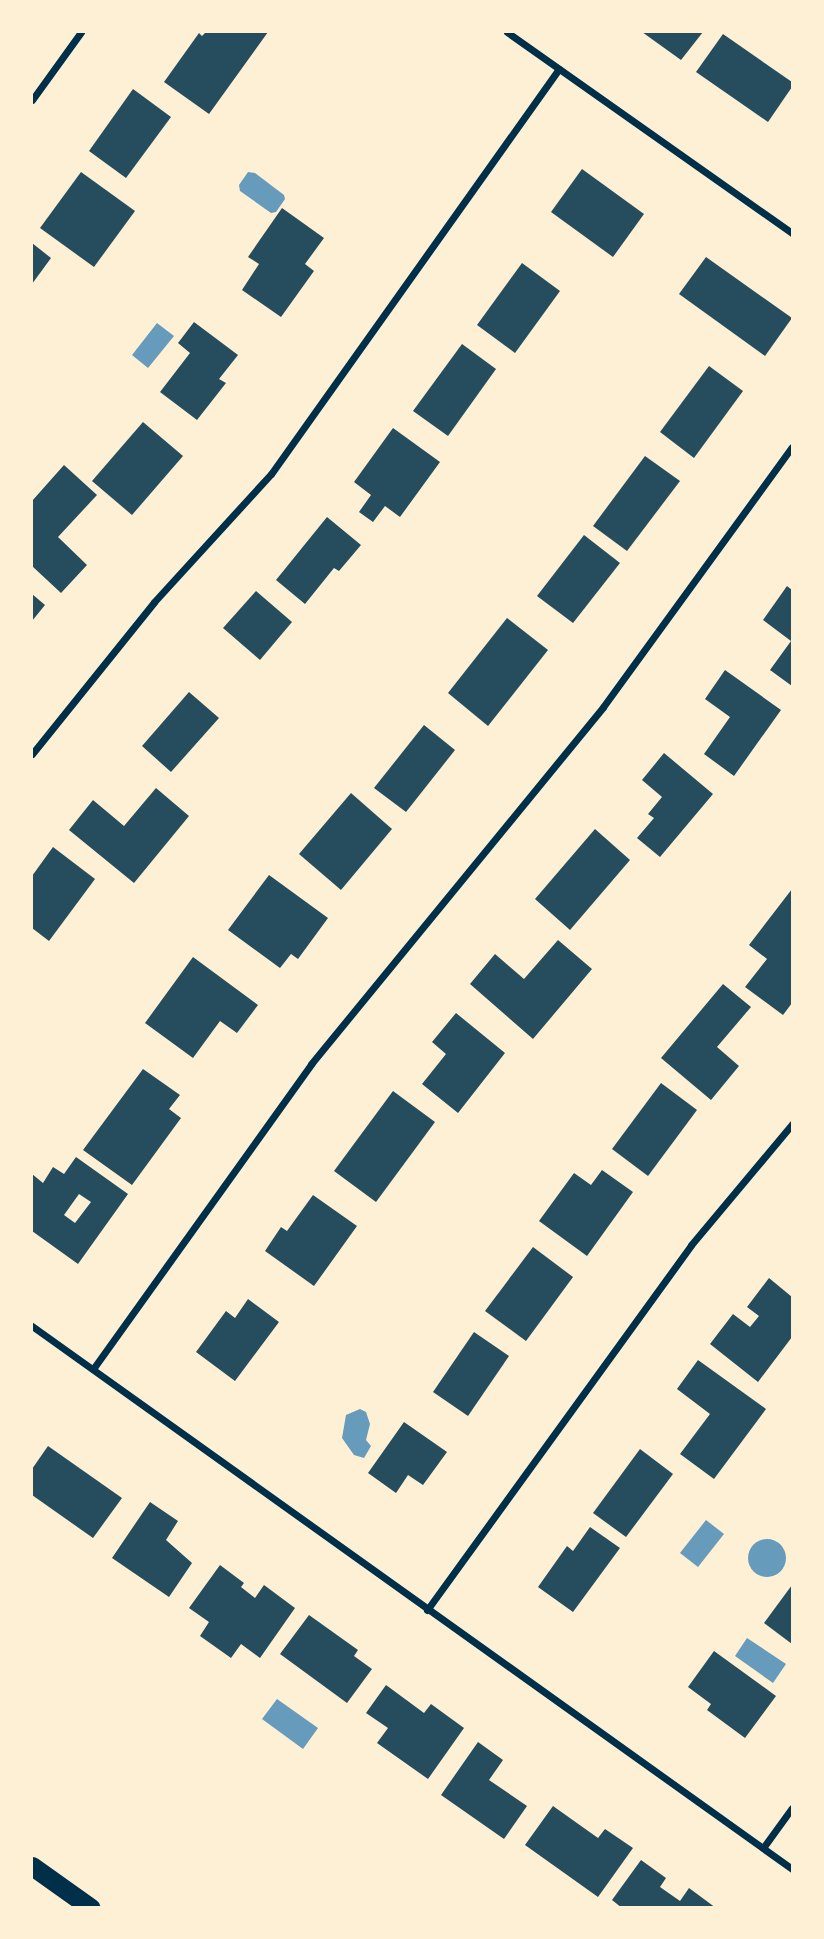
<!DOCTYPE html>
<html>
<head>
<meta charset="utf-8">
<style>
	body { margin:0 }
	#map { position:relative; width:824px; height:1939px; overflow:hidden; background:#fdf0d5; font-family:"Sofia Sans Condensed",sans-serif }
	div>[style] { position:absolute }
	.water>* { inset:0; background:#669bbc }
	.round { border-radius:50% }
	.building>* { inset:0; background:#264d5e }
	.minor>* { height:7px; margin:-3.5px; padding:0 3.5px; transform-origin:3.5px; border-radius:3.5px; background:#003049 }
	.trunk>* { height:19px; margin:-9.5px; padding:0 9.5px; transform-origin:9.5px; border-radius:9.5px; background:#003049 }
	span { translate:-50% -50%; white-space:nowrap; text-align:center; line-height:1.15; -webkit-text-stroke:6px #fdf0d5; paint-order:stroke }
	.frame { position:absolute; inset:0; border:33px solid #fdf0d5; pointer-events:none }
</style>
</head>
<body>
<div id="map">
	<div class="water">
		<div style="clip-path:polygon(248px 172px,255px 173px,284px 195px,285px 199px,276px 212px,271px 213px,240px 191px,239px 185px)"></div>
		<div style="clip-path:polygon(157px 323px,174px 336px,148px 368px,132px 355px)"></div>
		<div style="clip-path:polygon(360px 1409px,366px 1412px,370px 1424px,366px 1440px,371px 1446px,364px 1458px,354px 1455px,342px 1438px,346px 1415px)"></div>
		<div style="clip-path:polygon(706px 1520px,724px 1534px,698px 1567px,680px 1553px)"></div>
		<div class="round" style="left:748px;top:1539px;width:38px;height:38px"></div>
		<div style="clip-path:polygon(747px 1638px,786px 1664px,773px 1683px,735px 1656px)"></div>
		<div style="clip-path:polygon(277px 1699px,318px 1728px,303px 1749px,262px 1719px)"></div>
	</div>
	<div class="building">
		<div style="clip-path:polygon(206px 32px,268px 32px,209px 114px,164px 82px,199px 33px,202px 36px)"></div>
		<div style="clip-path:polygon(642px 32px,703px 32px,681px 60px)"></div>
		<div style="clip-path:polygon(723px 34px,792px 82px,792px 87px,768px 122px,696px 72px)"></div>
		<div style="clip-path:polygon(133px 89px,171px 117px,126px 178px,89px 151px)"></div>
		<div style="clip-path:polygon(582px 169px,644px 214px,613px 257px,551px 212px)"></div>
		<div style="clip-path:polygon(81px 172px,135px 211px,94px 267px,40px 228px)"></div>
		<div style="clip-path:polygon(282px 208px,324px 238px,305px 264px,314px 271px,281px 317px,242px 290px,259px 264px,248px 257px)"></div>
		<div style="clip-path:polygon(32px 243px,51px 258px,32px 284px)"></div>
		<div style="clip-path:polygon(706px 257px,792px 318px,765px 356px,679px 294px)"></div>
		<div style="clip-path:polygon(522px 263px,560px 291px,515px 353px,477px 325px)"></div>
		<div style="clip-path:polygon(194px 322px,238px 355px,219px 379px,226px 383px,197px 420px,160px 392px,190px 353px,178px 343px)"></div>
		<div style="clip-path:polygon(462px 344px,496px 369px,448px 436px,413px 411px)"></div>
		<div style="clip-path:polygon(709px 366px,743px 391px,694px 458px,660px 432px)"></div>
		<div style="clip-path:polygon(143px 422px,183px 456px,132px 515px,92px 481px)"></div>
		<div style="clip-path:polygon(393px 428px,440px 462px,400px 517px,385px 506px,373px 522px,359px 512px,371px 495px,354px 482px)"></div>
		<div style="clip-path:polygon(645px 456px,680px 481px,627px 551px,593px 526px)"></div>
		<div style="clip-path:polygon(64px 465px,97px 495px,58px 537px,87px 565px,61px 593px,32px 566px,32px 501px)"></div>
		<div style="clip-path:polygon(327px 517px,361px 545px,339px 571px,334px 568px,305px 604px,276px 580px)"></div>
		<div style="clip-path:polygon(584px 535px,620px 563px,573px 623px,537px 596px)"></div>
		<div style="clip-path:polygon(787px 586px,792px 590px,792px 686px,770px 670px,791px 641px,763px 620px)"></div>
		<div style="clip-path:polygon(256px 591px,292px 622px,260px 660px,223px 628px)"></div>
		<div style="clip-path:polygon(32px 594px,45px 605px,32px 621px)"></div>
		<div style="clip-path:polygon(507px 618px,548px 650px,488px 726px,448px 693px)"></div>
		<div style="clip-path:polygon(725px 670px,781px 710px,734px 776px,704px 754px,730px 717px,705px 699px)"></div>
		<div style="clip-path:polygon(189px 692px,219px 718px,171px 772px,142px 746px)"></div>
		<div style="clip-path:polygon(424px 725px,455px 750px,406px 812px,374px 788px)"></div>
		<div style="clip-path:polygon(664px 753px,713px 794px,660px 857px,637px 838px,654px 818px,648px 814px,662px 797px,642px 780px)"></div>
		<div style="clip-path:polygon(156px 788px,189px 816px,134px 883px,69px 830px,93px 800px,124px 826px)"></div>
		<div style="clip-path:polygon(351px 793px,392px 829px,341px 890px,299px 854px)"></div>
		<div style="clip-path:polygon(595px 829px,630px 860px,570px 930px,535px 899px)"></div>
		<div style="clip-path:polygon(53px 847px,95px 879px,49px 941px,32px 928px,32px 876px)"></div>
		<div style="clip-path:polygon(269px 875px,328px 918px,298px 959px,291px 954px,280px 968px,228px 930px)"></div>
		<div style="clip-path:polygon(792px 889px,792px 1003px,783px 1015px,745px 987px,767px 959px,749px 945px)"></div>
		<div style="clip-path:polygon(558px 940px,592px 969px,533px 1039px,470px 984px,495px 954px,524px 979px)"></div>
		<div style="clip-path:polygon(193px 957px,258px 1005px,237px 1033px,220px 1021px,193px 1058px,145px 1023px)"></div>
		<div style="clip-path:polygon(723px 984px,751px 1007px,717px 1047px,739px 1066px,711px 1100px,661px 1058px)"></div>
		<div style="clip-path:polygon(456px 1013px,505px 1053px,458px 1113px,422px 1084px,446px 1054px,432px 1042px)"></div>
		<div style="clip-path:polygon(143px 1069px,180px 1095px,169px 1109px,181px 1118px,132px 1185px,83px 1150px)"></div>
		<div style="clip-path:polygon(661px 1083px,697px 1110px,648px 1176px,612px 1149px)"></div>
		<div style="clip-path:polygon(393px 1091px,435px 1122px,376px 1202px,334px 1171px)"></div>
		<div style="clip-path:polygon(evenodd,76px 1157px,128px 1194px,78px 1264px,32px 1231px,32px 1174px,43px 1183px,53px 1167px,64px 1174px,76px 1157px,79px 1194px,91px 1202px,75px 1223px,64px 1215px,79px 1194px)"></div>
		<div style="clip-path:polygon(602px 1170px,633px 1192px,587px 1256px,539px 1221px,574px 1173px,591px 1185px)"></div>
		<div style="clip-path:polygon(313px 1195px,357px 1226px,314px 1286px,265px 1251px,281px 1227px,287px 1231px)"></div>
		<div style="clip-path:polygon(533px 1247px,573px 1277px,526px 1341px,485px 1311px)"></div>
		<div style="clip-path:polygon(769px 1278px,792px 1297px,792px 1337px,758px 1382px,710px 1344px,733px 1314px,750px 1327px,759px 1316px,747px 1307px)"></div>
		<div style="clip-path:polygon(248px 1299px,279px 1322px,235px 1381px,196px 1352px,226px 1311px,235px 1318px)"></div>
		<div style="clip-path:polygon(474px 1332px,509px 1356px,468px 1416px,433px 1392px)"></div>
		<div style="clip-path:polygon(698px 1360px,766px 1409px,714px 1479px,680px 1454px,710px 1414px,677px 1389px)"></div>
		<div style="clip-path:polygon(404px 1422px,447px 1452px,423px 1485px,408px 1475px,396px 1493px,368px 1473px)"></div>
		<div style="clip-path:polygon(48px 1446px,122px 1498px,93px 1538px,32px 1495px,32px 1469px)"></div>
		<div style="clip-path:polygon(640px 1449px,673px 1474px,626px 1537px,593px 1513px)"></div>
		<div style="clip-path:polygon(150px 1502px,178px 1521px,166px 1540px,192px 1563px,169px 1597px,112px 1558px)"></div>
		<div style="clip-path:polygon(590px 1527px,620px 1548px,573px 1612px,538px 1587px,567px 1546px,573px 1551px)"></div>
		<div style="clip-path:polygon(220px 1565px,244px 1583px,241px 1587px,255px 1598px,264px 1585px,295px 1608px,260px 1658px,241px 1644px,231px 1658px,200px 1636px,209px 1622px,189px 1608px)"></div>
		<div style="clip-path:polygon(792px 1585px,792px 1644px,764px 1623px)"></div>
		<div style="clip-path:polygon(309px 1615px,358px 1650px,354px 1656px,372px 1669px,347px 1703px,280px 1654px)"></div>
		<div style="clip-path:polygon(714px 1651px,776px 1696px,745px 1738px,707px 1710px,711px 1704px,688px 1687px)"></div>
		<div style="clip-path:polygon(386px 1685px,424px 1713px,431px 1704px,464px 1728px,428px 1779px,377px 1743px,388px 1728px,366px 1713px)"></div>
		<div style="clip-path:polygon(478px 1742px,503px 1760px,489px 1780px,527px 1806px,504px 1839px,441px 1795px)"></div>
		<div style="clip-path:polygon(553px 1806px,598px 1838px,605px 1829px,633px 1848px,598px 1897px,525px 1845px)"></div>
		<div style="clip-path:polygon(641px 1860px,666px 1878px,660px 1887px,680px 1901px,689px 1888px,716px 1908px,622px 1908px,612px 1900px)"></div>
	</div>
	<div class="minor">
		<div style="left:507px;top:32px;width:349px;rotate:35.2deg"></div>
		<div style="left:32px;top:100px;width:84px;rotate:-54.2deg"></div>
		<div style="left:32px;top:754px;width:195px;rotate:-51.2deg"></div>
		<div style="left:154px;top:602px;width:173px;rotate:-47.6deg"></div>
		<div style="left:271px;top:474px;width:497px;rotate:-54.6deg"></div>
		<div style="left:32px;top:1326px;width:934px;rotate:35.54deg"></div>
		<div style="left:93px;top:1369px;width:375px;rotate:-54.4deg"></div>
		<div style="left:311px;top:1064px;width:461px;rotate:-50.7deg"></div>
		<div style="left:603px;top:707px;width:321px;rotate:-54deg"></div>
		<div style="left:427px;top:1610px;width:450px;rotate:-54.1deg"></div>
		<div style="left:691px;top:1245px;width:158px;rotate:-50.1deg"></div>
		<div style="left:763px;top:1848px;width:49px;rotate:-54.1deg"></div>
	</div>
	<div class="trunk">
		<div style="left:32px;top:1866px;width:72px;rotate:35.4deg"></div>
	</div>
	<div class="frame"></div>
</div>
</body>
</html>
